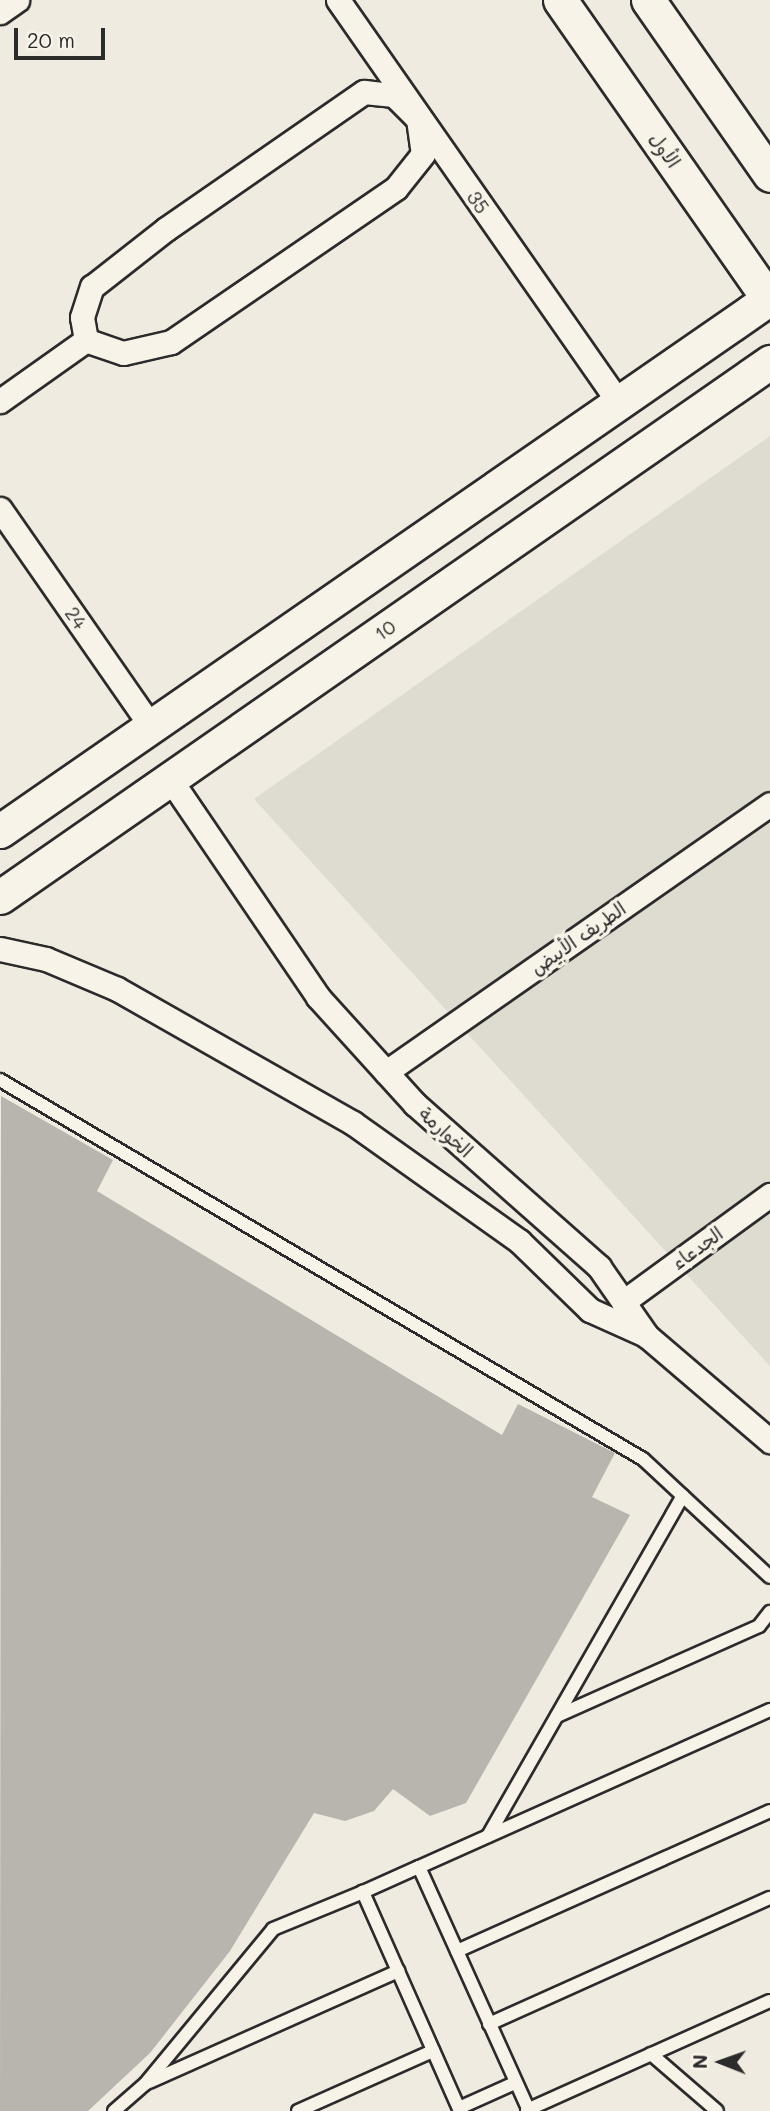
<!DOCTYPE html>
<html>
<head>
<meta charset="utf-8">
<style>
	body { margin:0 }
	#map { position:relative; width:770px; height:2111px; overflow:hidden; background:#efebe0; font-family:Mali,"Playpen Sans Arabic",sans-serif }
	div>[style] { position:absolute }
	.built>* { inset:0; background:#dedbd1 }
	.building>* { inset:0; background:#b8b5ae }
	.roads { filter:drop-shadow(2px 0 #2b2b2b) drop-shadow(-2px 0 #2b2b2b) drop-shadow(0 2px #2b2b2b) drop-shadow(0 -2px #2b2b2b) }
	.lane>* { height:12px; margin:-6px; padding:0 6px; transform-origin:6px; border-radius:6px; background:#f7f3e8 }
	.street>* { height:23px; margin:-11.5px; padding:0 11.5px; transform-origin:11.5px; border-radius:11.5px; background:#f7f3e8 }
	.secondary>* { height:33px; margin:-16.5px; padding:0 16.5px; transform-origin:16.5px; border-radius:16.5px; background:#f7f3e8 }
	span { translate:-50% -50%; white-space:nowrap; text-align:center; line-height:1.15; -webkit-text-stroke:7px #f7f3e8; paint-order:stroke }
	.street-label { font-size:19px; color:#2b2b2b }
	.north { position:absolute; left:686px; top:2027px; width:70px; height:70px; -webkit-text-stroke:5px #f7f3e8; paint-order:stroke; rotate:271deg; font-size:19px; font-weight:700; line-height:28px; text-align:center; color:#2b2b2b }
	.north::after { content:''; display:block; margin:auto; width:24px; height:32px; background:#2b2b2b; clip-path:polygon(50% 0,100% 100%,50% 72%,0 100%) }
	.scale { position:absolute; left:14px; top:28px; width:91px; height:32px; box-sizing:border-box; border:4px solid #2b2b2b; border-top:0; padding-left:9px; font-size:21px; line-height:24px; white-space:nowrap; color:#2b2b2b; -webkit-text-stroke:5px #f7f3e8; paint-order:stroke }
</style>
</head>
<body>
<div id="map">
	<div class="built">
		<div style="clip-path:polygon(770px 436px,770px 1366px,254px 799px)"></div>
	</div>
	<div class="building">
		<div style="clip-path:polygon(1px 1096px,113px 1160px,97px 1191px,502px 1435px,518px 1404px,615px 1453px,592px 1497px,630px 1515px,466px 1803px,430px 1816px,393px 1789px,374px 1811px,345px 1821px,314px 1813px,230px 1951px,150px 2053px,88px 2111px,0 2111px)"></div>
	</div>
	<div class="roads">
		<div class="lane">
			<div style="left:0;top:1080px;width:746px;rotate:30.52deg"></div>
			<div style="left:643px;top:1459px;width:173px;rotate:42.9deg"></div>
			<div style="left:557px;top:1716px;width:221px;rotate:-24deg"></div>
			<div style="left:759px;top:1626px;width:18px;rotate:-52deg"></div>
			<div style="left:488px;top:1836px;width:392px;rotate:-60.2deg"></div>
			<div style="left:419px;top:1867px;width:385px;rotate:-24.1deg"></div>
			<div style="left:457px;top:1951px;width:343px;rotate:-24.1deg"></div>
			<div style="left:489px;top:2024px;width:308px;rotate:-24.2deg"></div>
			<div style="left:651px;top:2054px;width:87px;rotate:40.8deg"></div>
			<div style="left:149px;top:2082px;width:273px;rotate:-24deg"></div>
			<div style="left:459px;top:2108px;width:61px;rotate:-24.1deg"></div>
			<div style="left:527px;top:2110px;width:266px;rotate:-24.2deg"></div>
			<div style="left:114px;top:2111px;width:41px;rotate:-41.1deg"></div>
			<div style="left:145px;top:2084px;width:201px;rotate:-50.4deg"></div>
			<div style="left:273px;top:1929px;width:97px;rotate:-22.3deg"></div>
			<div style="left:298px;top:2111px;width:148px;rotate:-24deg"></div>
			<div style="left:460px;top:2111px;width:240px;rotate:-113.9deg"></div>
			<div style="left:363px;top:1892px;width:61px;rotate:-24.1deg"></div>
			<div style="left:419px;top:1867px;width:268px;rotate:65.7deg"></div>
		</div>
		<div class="street">
			<div style="left:338px;top:0;width:491px;rotate:55.1deg"></div>
			<div style="left:0;top:12px;width:21px;rotate:-35deg"></div>
			<div style="left:364px;top:92px;width:30px;rotate:6deg"></div>
			<div style="left:394px;top:95px;width:34px;rotate:45deg"></div>
			<div style="left:418px;top:119px;width:35px;rotate:82deg"></div>
			<div style="left:423px;top:154px;width:43px;rotate:128.5deg"></div>
			<div style="left:396px;top:188px;width:273px;rotate:145.6deg"></div>
			<div style="left:171px;top:342px;width:49px;rotate:167.1deg"></div>
			<div style="left:123px;top:353px;width:39px;rotate:-161deg"></div>
			<div style="left:86px;top:340px;width:23px;rotate:-100deg"></div>
			<div style="left:82px;top:317px;width:32px;rotate:-72deg"></div>
			<div style="left:92px;top:287px;width:94px;rotate:-38.1deg"></div>
			<div style="left:166px;top:229px;width:241px;rotate:-34.7deg"></div>
			<div style="left:0;top:401px;width:105px;rotate:-35.3deg"></div>
			<div style="left:0;top:509px;width:267px;rotate:55.2deg"></div>
			<div style="left:170px;top:779px;width:263px;rotate:55.8deg"></div>
			<div style="left:318px;top:997px;width:144px;rotate:47.8deg"></div>
			<div style="left:415px;top:1104px;width:246px;rotate:41.5deg"></div>
			<div style="left:599px;top:1267px;width:84px;rotate:55.2deg"></div>
			<div style="left:647px;top:1336px;width:162px;rotate:40.5deg"></div>
			<div style="left:0;top:949px;width:47px;rotate:12.3deg"></div>
			<div style="left:46px;top:959px;width:77px;rotate:22.9deg"></div>
			<div style="left:117px;top:989px;width:271px;rotate:29.6deg"></div>
			<div style="left:353px;top:1123px;width:204px;rotate:35.4deg"></div>
			<div style="left:519px;top:1241px;width:99px;rotate:44.2deg"></div>
			<div style="left:590px;top:1310px;width:61px;rotate:24.1deg"></div>
			<div style="left:386px;top:1072px;width:468px;rotate:-34.9deg"></div>
			<div style="left:623px;top:1302px;width:182px;rotate:-36.1deg"></div>
		</div>
		<div class="secondary">
			<div style="left:560px;top:0;width:367px;rotate:55.1deg"></div>
			<div style="left:648px;top:0;width:213px;rotate:55.1deg"></div>
			<div style="left:0;top:831px;width:936px;rotate:-34.69deg"></div>
			<div style="left:0;top:897px;width:938px;rotate:-34.79deg"></div>
		</div>
	</div>
	<div class="street-label">
		<span style="left:665px;top:150px;rotate:55deg">الأول</span>
		<span style="left:478px;top:202px;rotate:55deg">35</span>
		<span style="left:76px;top:618px;rotate:55deg">24</span>
		<span style="left:385px;top:630px;rotate:-35deg">10</span>
		<span style="left:578px;top:938px;rotate:-35deg">الطريف الأبيض</span>
		<span style="left:446px;top:1132px;rotate:42deg">الخوارمة</span>
		<span style="left:697px;top:1248px;rotate:-36deg">الجدعاء</span>
	</div>
	<div class="north">N</div>
	<div class="scale">20 m</div>
</div>
</body>
</html>
